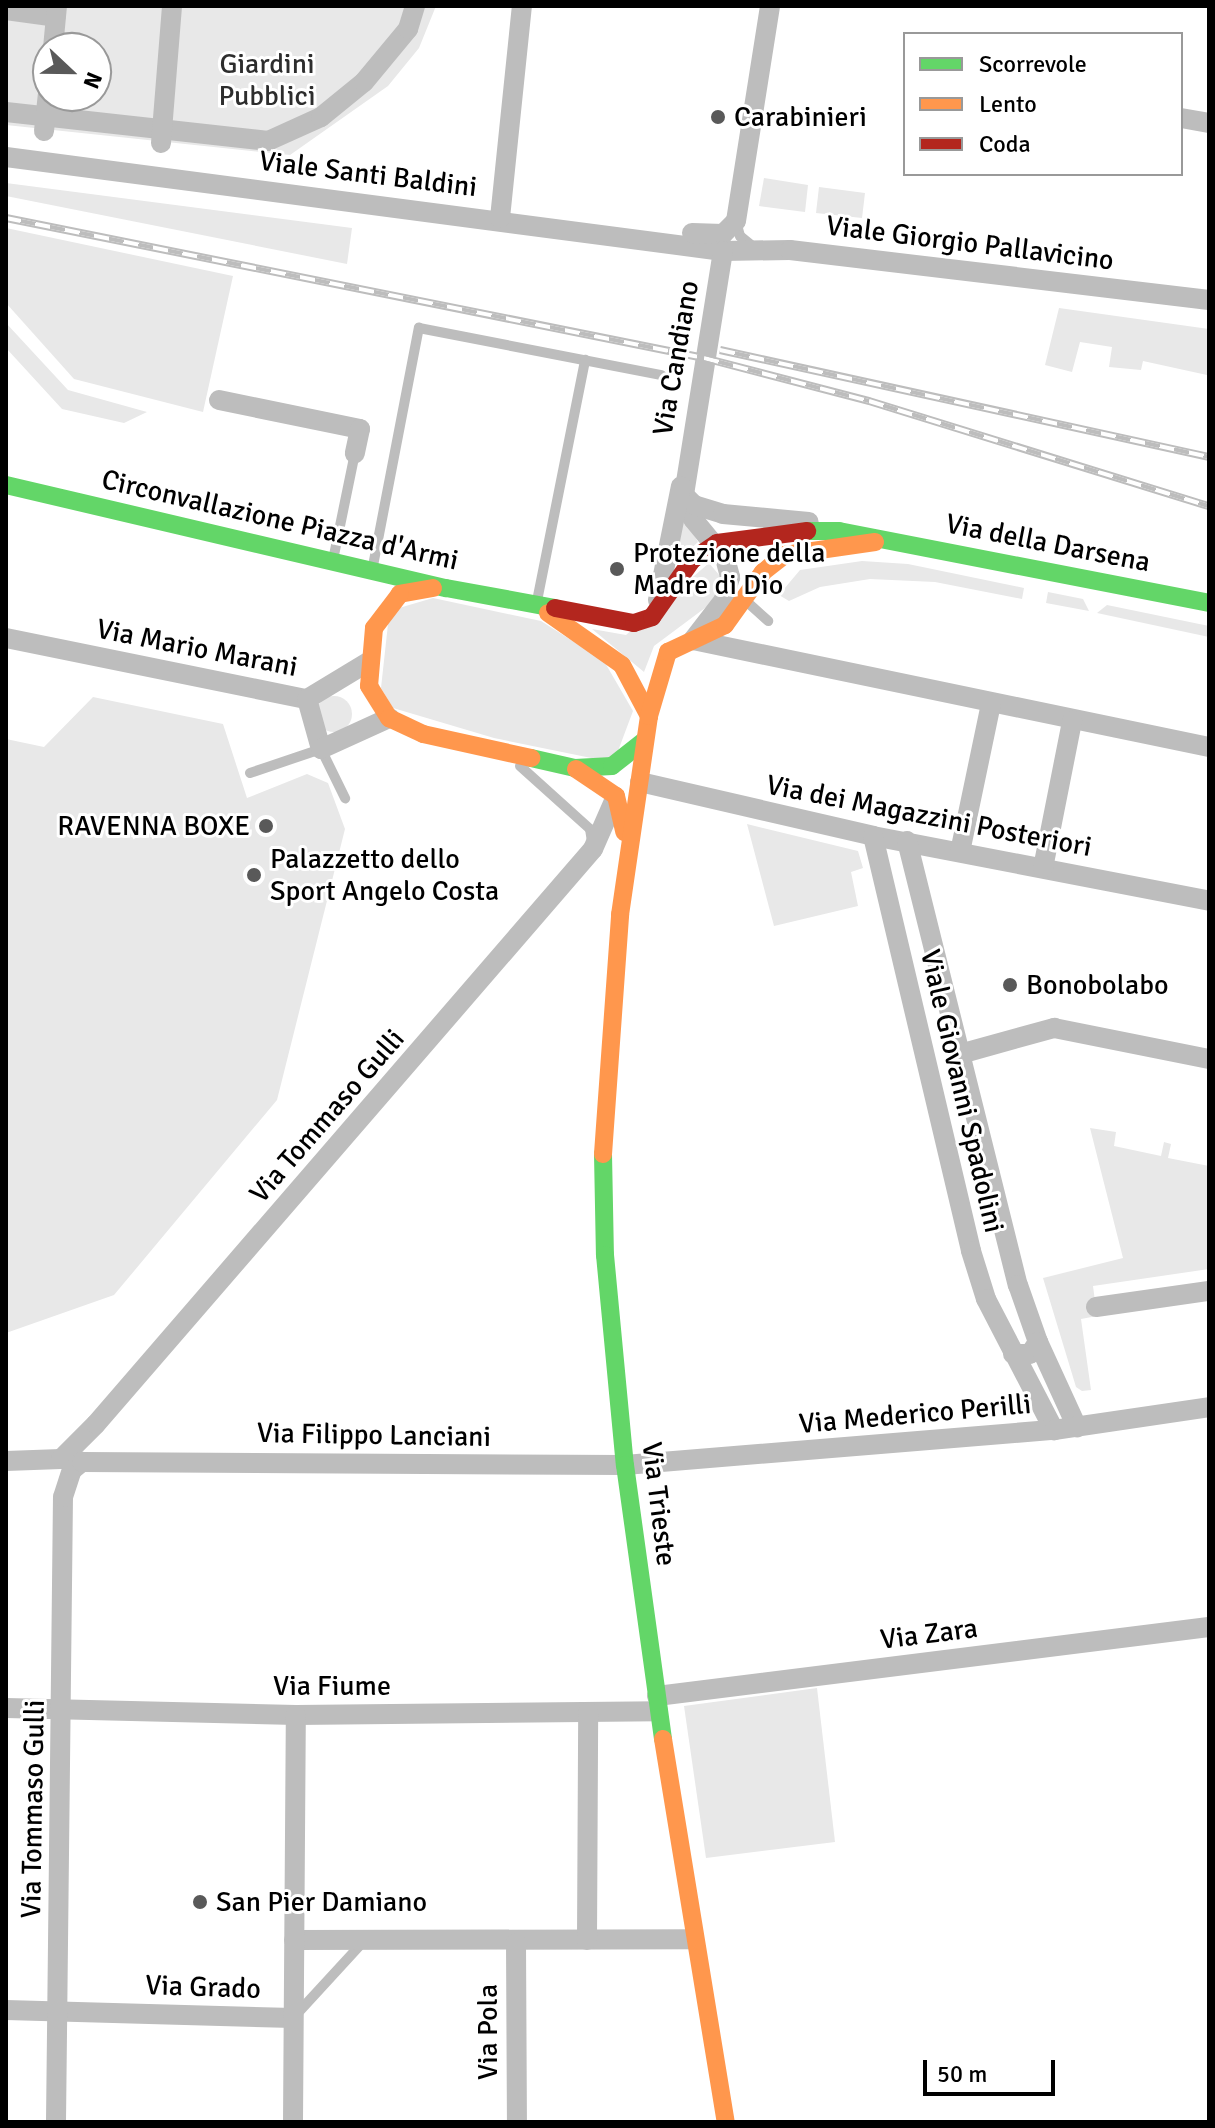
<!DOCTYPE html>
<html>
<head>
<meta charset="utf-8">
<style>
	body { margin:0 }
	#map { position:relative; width:1215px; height:2128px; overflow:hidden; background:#fff; font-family:Signika,sans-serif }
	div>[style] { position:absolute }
	.green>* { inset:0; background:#e8e8e8 }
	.round { border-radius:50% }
	.lane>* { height:10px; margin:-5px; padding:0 5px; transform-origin:5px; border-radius:5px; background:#bdbdbd }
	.street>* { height:20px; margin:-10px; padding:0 10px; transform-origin:10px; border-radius:10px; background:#bdbdbd }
	.fast>* { height:18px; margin:-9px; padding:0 9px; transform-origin:9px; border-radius:9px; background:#63d668 }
	.slow>* { height:18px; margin:-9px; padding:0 9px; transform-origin:9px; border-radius:9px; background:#ff974d }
	.jam>* { height:18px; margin:-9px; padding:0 9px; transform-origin:9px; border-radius:9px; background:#b3261e }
	.rail>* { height:8px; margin-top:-4px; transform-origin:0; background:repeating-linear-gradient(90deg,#fff 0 15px,#bdbdbd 0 30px); box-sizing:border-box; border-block:2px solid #bdbdbd }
	.dots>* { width:22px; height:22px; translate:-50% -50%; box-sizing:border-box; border:4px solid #fff; border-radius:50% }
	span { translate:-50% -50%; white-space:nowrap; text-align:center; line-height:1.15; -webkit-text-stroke:6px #fff; paint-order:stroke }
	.park-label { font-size:28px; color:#2d2d2d }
	.poi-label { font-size:28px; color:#000 }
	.left { translate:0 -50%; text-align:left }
	.right { translate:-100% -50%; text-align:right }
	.street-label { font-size:28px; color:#000 }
	.frame { position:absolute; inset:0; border:8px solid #000; pointer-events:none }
	.legend { position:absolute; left:903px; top:32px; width:280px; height:144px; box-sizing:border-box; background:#fff; border:2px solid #999; margin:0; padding:10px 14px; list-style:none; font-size:24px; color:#000 }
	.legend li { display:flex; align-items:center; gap:16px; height:40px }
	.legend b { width:40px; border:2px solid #999 }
	.north { position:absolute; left:32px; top:32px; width:80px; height:80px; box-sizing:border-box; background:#fff; border:2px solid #999; border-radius:50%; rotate:112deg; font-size:22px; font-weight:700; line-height:32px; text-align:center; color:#000 }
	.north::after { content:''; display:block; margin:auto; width:28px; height:36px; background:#595959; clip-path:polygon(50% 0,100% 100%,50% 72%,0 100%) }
	.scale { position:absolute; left:923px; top:2060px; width:132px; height:36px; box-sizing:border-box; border:4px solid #000; border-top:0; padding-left:10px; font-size:24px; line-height:28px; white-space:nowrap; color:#000; -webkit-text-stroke:6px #fff; paint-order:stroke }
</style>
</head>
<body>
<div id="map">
	<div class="green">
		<div style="clip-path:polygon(evenodd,6px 6px,436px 6px,419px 48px,388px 86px,290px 155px,6px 125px,6px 6px,48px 48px,96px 48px,96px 96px,48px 96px,48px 48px)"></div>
		<div style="clip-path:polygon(764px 178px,808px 185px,805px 212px,759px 206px)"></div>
		<div style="clip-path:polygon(6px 183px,352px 228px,347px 264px,6px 196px)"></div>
		<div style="clip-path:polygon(819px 187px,865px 193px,862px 218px,816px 213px)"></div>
		<div style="clip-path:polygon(6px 228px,233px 276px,203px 412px,74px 379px,6px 303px)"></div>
		<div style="clip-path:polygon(1059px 308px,1209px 329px,1207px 375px,1143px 361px,1141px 370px,1109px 367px,1112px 347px,1080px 342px,1072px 372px,1045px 365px)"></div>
		<div style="clip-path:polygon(6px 323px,68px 390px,147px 412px,124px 423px,62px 409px,6px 348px)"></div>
		<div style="clip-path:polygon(681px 513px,698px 542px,675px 563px)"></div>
		<div style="clip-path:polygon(862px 561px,908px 564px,1024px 588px,1022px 599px,935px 582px,870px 579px,820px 587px,789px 601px,779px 595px,800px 570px)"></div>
		<div style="clip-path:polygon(709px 563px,720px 576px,719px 589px,709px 605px,654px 646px,644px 672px,592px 629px,626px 635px)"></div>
		<div style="clip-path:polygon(1048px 592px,1083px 599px,1089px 611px,1046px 603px)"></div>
		<div style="clip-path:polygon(433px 598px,541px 621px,604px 661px,633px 711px,618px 751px,606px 761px,494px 738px,393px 708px,381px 688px,388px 624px,399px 608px)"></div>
		<div style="clip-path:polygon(1107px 605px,1209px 626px,1209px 637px,1097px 613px)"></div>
		<div class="round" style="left:316px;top:696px;width:36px;height:36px"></div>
		<div style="clip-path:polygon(93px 697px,223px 724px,247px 798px,307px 774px,328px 783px,345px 829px,277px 1100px,114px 1295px,6px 1333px,6px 739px,44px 747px)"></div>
		<div style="clip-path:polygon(747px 824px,858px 851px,863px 868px,851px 872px,858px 906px,774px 926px)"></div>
		<div style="clip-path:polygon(1090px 1128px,1116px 1132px,1114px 1146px,1161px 1156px,1164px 1142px,1171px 1144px,1168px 1158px,1209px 1166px,1209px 1269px,1093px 1286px,1097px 1316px,1081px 1319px,1091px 1390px,1082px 1391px,1076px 1387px,1043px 1278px,1123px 1258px)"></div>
		<div style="clip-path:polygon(817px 1688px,835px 1842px,706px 1858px,684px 1706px)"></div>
	</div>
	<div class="lane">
		<div style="left:736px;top:221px;width:16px;rotate:75deg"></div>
		<div style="left:740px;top:236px;width:19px;rotate:39deg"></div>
		<div style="left:333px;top:560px;width:109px;rotate:-78.4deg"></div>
		<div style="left:372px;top:571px;width:248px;rotate:-79.1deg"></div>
		<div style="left:419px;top:328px;width:247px;rotate:11deg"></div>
		<div style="left:537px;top:601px;width:246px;rotate:-78.7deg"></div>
		<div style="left:746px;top:601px;width:30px;rotate:42deg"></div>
		<div style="left:520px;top:766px;width:94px;rotate:42deg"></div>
		<div style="left:590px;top:829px;width:13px;rotate:81deg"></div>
		<div style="left:250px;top:773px;width:75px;rotate:-18.7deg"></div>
		<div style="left:321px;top:749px;width:55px;rotate:63.9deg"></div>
		<div style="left:295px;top:2016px;width:100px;rotate:-47.4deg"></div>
	</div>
	<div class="street">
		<div style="left:6px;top:10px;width:50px;rotate:8deg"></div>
		<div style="left:53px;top:48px;width:42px;rotate:-84.6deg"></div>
		<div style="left:6px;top:112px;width:264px;rotate:6.3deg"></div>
		<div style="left:268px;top:141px;width:58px;rotate:-24.4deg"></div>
		<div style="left:321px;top:117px;width:55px;rotate:-39.1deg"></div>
		<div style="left:364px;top:82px;width:69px;rotate:-50.3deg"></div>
		<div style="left:408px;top:29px;width:24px;rotate:-73deg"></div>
		<div style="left:1181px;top:118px;width:28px;rotate:10deg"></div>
		<div style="left:44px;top:131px;width:36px;rotate:-84deg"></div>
		<div style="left:161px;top:143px;width:137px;rotate:-85.4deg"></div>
		<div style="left:6px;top:157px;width:723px;rotate:7.47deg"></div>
		<div style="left:723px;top:251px;width:67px;rotate:-0.9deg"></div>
		<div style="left:790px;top:250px;width:422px;rotate:6.8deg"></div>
		<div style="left:500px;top:218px;width:213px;rotate:-84.1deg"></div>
		<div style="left:692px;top:233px;width:31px;rotate:2deg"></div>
		<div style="left:723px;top:234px;width:18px;rotate:-45deg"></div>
		<div style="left:736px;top:221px;width:218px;rotate:-81deg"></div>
		<div style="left:723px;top:251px;width:247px;rotate:99.1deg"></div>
		<div style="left:684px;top:495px;width:26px;rotate:69deg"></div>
		<div style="left:693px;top:519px;width:50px;rotate:50.6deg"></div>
		<div style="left:725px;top:558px;width:20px;rotate:75deg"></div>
		<div style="left:730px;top:577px;width:24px;rotate:105deg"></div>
		<div style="left:724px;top:600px;width:51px;rotate:127.8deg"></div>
		<div style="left:693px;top:640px;width:527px;rotate:11.72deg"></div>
		<div style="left:219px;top:400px;width:144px;rotate:11.6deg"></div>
		<div style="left:360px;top:429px;width:25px;rotate:102deg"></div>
		<div style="left:684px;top:495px;width:14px;rotate:45deg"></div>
		<div style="left:694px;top:505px;width:30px;rotate:17deg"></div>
		<div style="left:723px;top:514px;width:86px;rotate:5.3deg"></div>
		<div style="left:658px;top:600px;width:116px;rotate:-78.6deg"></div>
		<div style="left:6px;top:638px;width:307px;rotate:11.5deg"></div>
		<div style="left:307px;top:699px;width:71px;rotate:-31.2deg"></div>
		<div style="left:307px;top:699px;width:52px;rotate:74.4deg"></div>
		<div style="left:321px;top:749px;width:75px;rotate:-24.5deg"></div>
		<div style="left:640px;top:782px;width:239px;rotate:13deg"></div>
		<div style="left:873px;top:836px;width:342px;rotate:10.9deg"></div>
		<div style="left:873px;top:836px;width:426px;rotate:76.7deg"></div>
		<div style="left:971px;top:1251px;width:50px;rotate:72.6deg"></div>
		<div style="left:986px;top:1299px;width:148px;rotate:62.6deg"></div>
		<div style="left:907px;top:841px;width:458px;rotate:76deg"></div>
		<div style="left:1018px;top:1285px;width:60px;rotate:70.7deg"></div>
		<div style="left:1038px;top:1342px;width:14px;rotate:124deg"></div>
		<div style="left:1030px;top:1354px;width:17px;rotate:180deg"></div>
		<div style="left:960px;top:852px;width:151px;rotate:-78.2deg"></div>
		<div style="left:1043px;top:868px;width:150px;rotate:-78.8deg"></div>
		<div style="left:960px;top:1054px;width:98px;rotate:-15.5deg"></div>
		<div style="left:1054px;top:1028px;width:158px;rotate:11.3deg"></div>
		<div style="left:1096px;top:1307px;width:114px;rotate:-8.1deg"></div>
		<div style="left:1038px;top:1342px;width:94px;rotate:65.4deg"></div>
		<div style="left:6px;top:1461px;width:55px;rotate:-2.1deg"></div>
		<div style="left:61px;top:1459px;width:49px;rotate:-45deg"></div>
		<div style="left:96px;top:1424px;width:760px;rotate:-49.16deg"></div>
		<div style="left:593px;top:849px;width:55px;rotate:-66.3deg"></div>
		<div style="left:657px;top:1696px;width:556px;rotate:-7.13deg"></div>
		<div style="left:6px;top:1708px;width:290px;rotate:1.4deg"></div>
		<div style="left:296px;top:1715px;width:362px;rotate:-0.6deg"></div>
		<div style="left:294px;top:1940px;width:400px;rotate:-0.1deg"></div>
		<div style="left:587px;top:1940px;width:228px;rotate:-89.7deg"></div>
		<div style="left:516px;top:1943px;width:179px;rotate:89.7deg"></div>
		<div style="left:6px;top:2010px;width:287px;rotate:1.6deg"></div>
		<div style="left:56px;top:2122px;width:625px;rotate:-89.36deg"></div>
		<div style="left:63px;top:1497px;width:28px;rotate:-72deg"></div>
		<div style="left:72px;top:1470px;width:13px;rotate:-39deg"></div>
		<div style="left:82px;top:1462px;width:543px;rotate:0.32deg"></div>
		<div style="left:625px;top:1465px;width:430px;rotate:-4.7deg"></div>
		<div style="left:1054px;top:1430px;width:157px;rotate:-8.4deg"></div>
		<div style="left:293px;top:2122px;width:407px;rotate:-89.6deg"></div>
	</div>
	<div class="fast">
		<div style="left:6px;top:485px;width:452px;rotate:13.2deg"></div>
		<div style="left:446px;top:588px;width:111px;rotate:10.4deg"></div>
		<div style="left:807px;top:531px;width:32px"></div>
		<div style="left:839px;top:531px;width:377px;rotate:11deg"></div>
		<div style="left:531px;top:758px;width:45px;rotate:12.8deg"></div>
		<div style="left:575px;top:768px;width:37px;rotate:-3deg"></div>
		<div style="left:612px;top:766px;width:42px;rotate:-38.2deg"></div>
		<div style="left:603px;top:1154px;width:101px;rotate:88.9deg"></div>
		<div style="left:605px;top:1255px;width:211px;rotate:84.6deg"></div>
		<div style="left:625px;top:1465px;width:277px;rotate:82.1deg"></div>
	</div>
	<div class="slow">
		<div style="left:433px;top:588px;width:34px;rotate:170deg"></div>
		<div style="left:400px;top:594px;width:43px;rotate:127.4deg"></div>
		<div style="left:374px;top:628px;width:58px;rotate:94.9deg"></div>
		<div style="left:369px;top:686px;width:38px;rotate:58deg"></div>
		<div style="left:389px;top:718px;width:38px;rotate:25deg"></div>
		<div style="left:423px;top:734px;width:111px;rotate:12.5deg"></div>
		<div style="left:548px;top:613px;width:90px;rotate:35.1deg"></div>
		<div style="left:622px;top:665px;width:58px;rotate:62.1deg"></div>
		<div style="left:576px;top:769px;width:48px;rotate:34deg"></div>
		<div style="left:616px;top:796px;width:37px;rotate:77deg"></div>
		<div style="left:603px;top:1154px;width:240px;rotate:-85.9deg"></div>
		<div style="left:620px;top:915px;width:201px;rotate:-81.7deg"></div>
		<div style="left:649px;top:716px;width:67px;rotate:-73.5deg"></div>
		<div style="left:668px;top:652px;width:63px;rotate:-25.3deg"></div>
		<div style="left:725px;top:625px;width:65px;rotate:-54.4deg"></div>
		<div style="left:763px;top:572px;width:28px;rotate:-38deg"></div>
		<div style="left:785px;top:555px;width:91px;rotate:-8.2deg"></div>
		<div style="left:663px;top:1739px;width:388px;rotate:80.7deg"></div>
	</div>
	<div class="jam">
		<div style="left:555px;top:608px;width:80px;rotate:10.8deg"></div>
		<div style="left:634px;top:623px;width:19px;rotate:-18deg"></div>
		<div style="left:652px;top:617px;width:70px;rotate:-54.9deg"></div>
		<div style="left:692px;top:560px;width:30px;rotate:-34deg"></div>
		<div style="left:717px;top:543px;width:91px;rotate:-7.6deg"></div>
	</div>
	<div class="rail">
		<div style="left:6px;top:218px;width:712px;rotate:11.34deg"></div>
		<div style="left:704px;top:358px;width:171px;rotate:14.6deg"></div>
		<div style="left:869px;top:401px;width:356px;rotate:17.2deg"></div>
		<div style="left:720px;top:350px;width:501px;rotate:12.34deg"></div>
	</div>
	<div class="dots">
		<div style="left:718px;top:117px;background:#595959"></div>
		<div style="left:617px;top:569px;background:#595959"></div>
		<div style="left:266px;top:826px;background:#595959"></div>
		<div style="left:254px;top:875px;background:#595959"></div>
		<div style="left:1010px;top:985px;background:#595959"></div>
		<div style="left:200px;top:1902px;background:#595959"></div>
	</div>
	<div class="park-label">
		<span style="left:267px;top:80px">Giardini<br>Pubblici</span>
	</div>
	<div class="poi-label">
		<span class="left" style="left:734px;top:117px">Carabinieri</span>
		<span class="left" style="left:633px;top:569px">Protezione della<br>Madre di Dio</span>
		<span class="right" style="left:250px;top:826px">RAVENNA BOXE</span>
		<span class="left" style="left:270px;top:875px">Palazzetto dello<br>Sport Angelo Costa</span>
		<span class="left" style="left:1026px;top:985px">Bonobolabo</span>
		<span class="left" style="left:216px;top:1902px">San Pier Damiano</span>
	</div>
	<div class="street-label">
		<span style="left:368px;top:174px;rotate:7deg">Viale Santi Baldini</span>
		<span style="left:970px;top:243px;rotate:7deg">Viale Giorgio Pallavicino</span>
		<span style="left:676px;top:358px;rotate:-80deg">Via Candiano</span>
		<span style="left:280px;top:520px;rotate:13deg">Circonvallazione Piazza d'Armi</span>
		<span style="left:1048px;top:543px;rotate:11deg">Via della Darsena</span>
		<span style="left:197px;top:648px;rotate:11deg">Via Mario Marani</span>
		<span style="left:929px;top:816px;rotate:11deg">Via dei Magazzini Posteriori</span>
		<span style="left:962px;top:1091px;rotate:77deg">Viale Giovanni Spadolini</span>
		<span style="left:327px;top:1116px;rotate:-49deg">Via Tommaso Gulli</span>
		<span style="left:915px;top:1414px;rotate:-5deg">Via Mederico Perilli</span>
		<span style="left:374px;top:1435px;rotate:1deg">Via Filippo Lanciani</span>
		<span style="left:659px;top:1504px;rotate:83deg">Via Trieste</span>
		<span style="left:929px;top:1634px;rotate:-7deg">Via Zara</span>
		<span style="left:332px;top:1686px">Via Fiume</span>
		<span style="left:33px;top:1809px;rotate:-89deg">Via Tommaso Gulli</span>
		<span style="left:203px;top:1987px;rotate:2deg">Via Grado</span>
		<span style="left:488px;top:2032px;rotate:-90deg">Via Pola</span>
	</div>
	<div class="frame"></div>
	<ul class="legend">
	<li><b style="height:10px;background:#63d668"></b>Scorrevole</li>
	<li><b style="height:10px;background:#ff974d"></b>Lento</li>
	<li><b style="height:10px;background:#b3261e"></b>Coda</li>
	</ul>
	<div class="north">N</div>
	<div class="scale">50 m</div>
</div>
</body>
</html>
